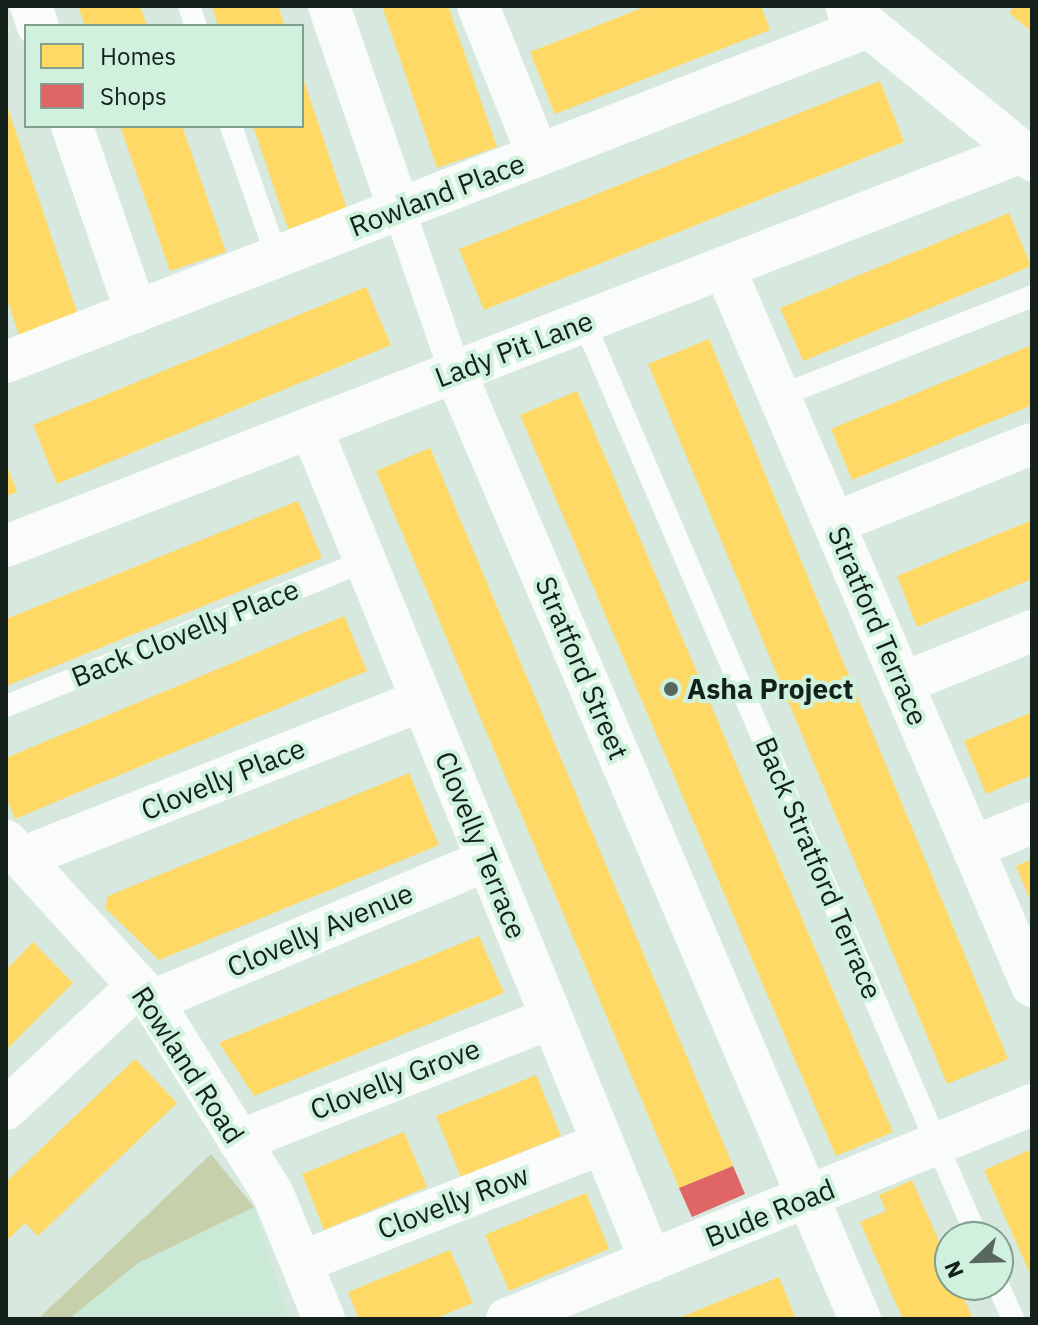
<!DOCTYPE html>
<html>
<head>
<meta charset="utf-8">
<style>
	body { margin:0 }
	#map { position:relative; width:1038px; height:1325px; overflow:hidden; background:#d7e9de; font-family:"IBM Plex Sans",sans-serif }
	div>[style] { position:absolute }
	.built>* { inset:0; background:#cae9d7 }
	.forest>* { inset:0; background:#c6d0ab }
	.homes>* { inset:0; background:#ffd966 }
	.shops>* { inset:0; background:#e06666 }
	.service>* { height:22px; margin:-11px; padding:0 11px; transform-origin:11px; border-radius:11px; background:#f9fcfa }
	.pedestrian>* { height:32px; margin:-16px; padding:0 16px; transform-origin:16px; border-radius:16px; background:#f9fcfa }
	.minor>* { height:42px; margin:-21px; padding:0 21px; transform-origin:21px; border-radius:21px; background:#f9fcfa }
	.dots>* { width:22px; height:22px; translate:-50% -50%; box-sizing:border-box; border:4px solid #cff1dd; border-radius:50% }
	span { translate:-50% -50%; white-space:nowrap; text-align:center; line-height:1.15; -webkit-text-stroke:8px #cff1dd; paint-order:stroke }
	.street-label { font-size:28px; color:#14211a }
	.poi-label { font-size:28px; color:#14211a; font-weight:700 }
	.left { translate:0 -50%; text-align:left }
	.frame { position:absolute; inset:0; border:8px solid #14211a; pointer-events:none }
	.legend { position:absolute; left:24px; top:24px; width:280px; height:104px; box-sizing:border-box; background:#cff1dd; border:2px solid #849e8f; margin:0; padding:10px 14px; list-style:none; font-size:24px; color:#14211a }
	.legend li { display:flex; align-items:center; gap:16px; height:40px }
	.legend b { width:40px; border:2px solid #849e8f }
	.north { position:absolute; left:934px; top:1221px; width:80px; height:80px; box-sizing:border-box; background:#cff1dd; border:2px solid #849e8f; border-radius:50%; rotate:247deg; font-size:22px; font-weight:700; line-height:32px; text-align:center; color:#14211a }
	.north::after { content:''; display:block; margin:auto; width:28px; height:36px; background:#58675f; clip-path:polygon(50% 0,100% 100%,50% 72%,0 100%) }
</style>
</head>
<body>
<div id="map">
	<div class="built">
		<div style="clip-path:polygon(254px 1207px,289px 1319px,69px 1319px,138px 1263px)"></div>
	</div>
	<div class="forest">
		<div style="clip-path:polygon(211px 1154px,254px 1207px,138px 1263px,69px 1319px,38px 1319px)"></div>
	</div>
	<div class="homes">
		<div style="clip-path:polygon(78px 6px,140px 6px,147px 26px,85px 26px)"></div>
		<div style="clip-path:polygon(212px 6px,278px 6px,285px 26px,218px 26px)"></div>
		<div style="clip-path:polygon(382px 6px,448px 6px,497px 147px,437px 168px)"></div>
		<div style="clip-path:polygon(647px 6px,761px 6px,770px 30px,555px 114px,530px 52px)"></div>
		<div style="clip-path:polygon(1015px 6px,1032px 6px,1032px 32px,1009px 13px)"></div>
		<div style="clip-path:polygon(303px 78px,347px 209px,288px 229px,253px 126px,302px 126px)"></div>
		<div style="clip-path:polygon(880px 81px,904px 142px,484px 310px,459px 249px)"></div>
		<div style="clip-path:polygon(6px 103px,78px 315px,19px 335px,6px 296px)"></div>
		<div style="clip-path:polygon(120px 126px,182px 126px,226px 252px,170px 271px)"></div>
		<div style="clip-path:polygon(1009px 213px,1031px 266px,803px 361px,780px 308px)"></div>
		<div style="clip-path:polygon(366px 287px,391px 345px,57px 484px,33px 425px)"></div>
		<div style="clip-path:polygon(709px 339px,1008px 1059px,947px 1084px,648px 364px)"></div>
		<div style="clip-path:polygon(1032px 345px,1032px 405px,852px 480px,831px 429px)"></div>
		<div style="clip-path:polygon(577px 391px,893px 1132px,836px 1156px,520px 415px)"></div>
		<div style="clip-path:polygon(430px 448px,733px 1166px,679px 1188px,376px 471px)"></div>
		<div style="clip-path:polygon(6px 464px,17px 492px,6px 496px)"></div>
		<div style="clip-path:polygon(298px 501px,322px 558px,6px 686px,6px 619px)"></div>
		<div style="clip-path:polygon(1032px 520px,1032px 579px,917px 627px,897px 576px)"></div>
		<div style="clip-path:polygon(344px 616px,367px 671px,15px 819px,6px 797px,6px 758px)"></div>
		<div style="clip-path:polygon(1032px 712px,1032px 775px,986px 794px,964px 741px)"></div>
		<div style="clip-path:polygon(409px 773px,439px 845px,159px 960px,105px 908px,108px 896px)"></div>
		<div style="clip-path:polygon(1032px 859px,1032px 905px,1016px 866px)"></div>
		<div style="clip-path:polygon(479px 936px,504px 993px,254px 1096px,219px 1043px)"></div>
		<div style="clip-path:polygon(33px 942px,73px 983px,6px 1050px,6px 970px)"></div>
		<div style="clip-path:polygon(135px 1059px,177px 1103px,38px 1236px,25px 1223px,6px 1241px,6px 1182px)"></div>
		<div style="clip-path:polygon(536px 1075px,561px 1136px,461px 1177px,436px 1116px)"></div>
		<div style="clip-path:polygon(404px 1132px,427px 1187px,324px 1230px,302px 1174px)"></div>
		<div style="clip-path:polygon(1032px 1149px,1032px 1278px,984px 1170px)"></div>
		<div style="clip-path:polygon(912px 1180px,950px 1266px,950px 1285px,958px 1285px,973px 1319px,903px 1319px,896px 1304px,860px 1222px,886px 1211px,879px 1195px)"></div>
		<div style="clip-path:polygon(586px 1193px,609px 1249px,509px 1291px,485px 1235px)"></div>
		<div style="clip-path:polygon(450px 1250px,473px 1303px,434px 1319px,359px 1319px,348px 1292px)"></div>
		<div style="clip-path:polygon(779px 1277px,796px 1319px,676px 1319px)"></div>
	</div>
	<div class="shops">
		<div style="clip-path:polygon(733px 1166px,745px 1194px,692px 1217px,679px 1188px)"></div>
	</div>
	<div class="service">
		<div style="left:189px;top:6px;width:21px;rotate:71deg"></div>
		<div style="left:231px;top:126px;width:139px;rotate:70.7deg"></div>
		<div style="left:584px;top:322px;width:996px;rotate:66.76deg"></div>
		<div style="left:780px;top:396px;width:271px;rotate:-21.6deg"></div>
		<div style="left:6px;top:706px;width:387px;rotate:-22deg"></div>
		<div style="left:998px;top:1285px;width:37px;rotate:66deg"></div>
	</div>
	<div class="pedestrian">
		<div style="left:399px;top:209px;width:172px;rotate:71deg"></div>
	</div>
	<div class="minor">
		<div style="left:31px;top:6px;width:21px;rotate:71deg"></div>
		<div style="left:329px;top:6px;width:215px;rotate:71deg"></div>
		<div style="left:478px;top:6px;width:161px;rotate:68.1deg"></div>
		<div style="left:847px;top:9px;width:239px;rotate:39.2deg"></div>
		<div style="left:72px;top:126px;width:197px;rotate:71deg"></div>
		<div style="left:724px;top:267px;width:782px;rotate:66.81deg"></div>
		<div style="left:6px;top:362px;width:925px;rotate:-21.24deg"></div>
		<div style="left:455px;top:372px;width:1030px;rotate:66.85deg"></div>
		<div style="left:311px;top:428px;width:900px;rotate:67.8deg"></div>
		<div style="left:834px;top:523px;width:213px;rotate:-21.8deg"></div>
		<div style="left:6px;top:546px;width:1090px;rotate:-21.2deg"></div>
		<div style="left:903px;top:683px;width:139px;rotate:-22deg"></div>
		<div style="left:6px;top:841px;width:217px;rotate:47.6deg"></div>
		<div style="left:152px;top:1001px;width:228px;rotate:57.9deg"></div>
		<div style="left:273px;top:1194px;width:135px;rotate:67.8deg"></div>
		<div style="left:973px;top:847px;width:64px;rotate:-22.1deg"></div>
		<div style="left:24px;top:857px;width:428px;rotate:-21.5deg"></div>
		<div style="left:152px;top:1001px;width:363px;rotate:-22.8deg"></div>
		<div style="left:6px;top:1109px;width:180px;rotate:-43deg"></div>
		<div style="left:239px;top:1141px;width:336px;rotate:-21.5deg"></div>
		<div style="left:304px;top:1261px;width:321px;rotate:-21.5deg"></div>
		<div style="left:507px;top:1319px;width:567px;rotate:-22.18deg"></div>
	</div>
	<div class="dots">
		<div style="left:671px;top:689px;background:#58675f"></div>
	</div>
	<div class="street-label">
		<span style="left:437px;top:195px;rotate:-21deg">Rowland Place</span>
		<span style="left:514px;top:349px;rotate:-21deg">Lady Pit Lane</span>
		<span style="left:878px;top:626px;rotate:67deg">Stratford Terrace</span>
		<span style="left:185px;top:633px;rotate:-22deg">Back Clovelly Place</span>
		<span style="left:582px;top:668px;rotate:67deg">Stratford Street</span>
		<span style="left:223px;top:779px;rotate:-22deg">Clovelly Place</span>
		<span style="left:481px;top:845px;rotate:68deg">Clovelly Terrace</span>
		<span style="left:819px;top:868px;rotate:67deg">Back Stratford Terrace</span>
		<span style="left:320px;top:930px;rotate:-23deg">Clovelly Avenue</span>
		<span style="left:188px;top:1065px;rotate:57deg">Rowland Road</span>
		<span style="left:395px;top:1079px;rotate:-21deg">Clovelly Grove</span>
		<span style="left:453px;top:1202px;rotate:-21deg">Clovelly Row</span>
		<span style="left:770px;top:1213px;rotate:-22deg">Bude Road</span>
	</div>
	<div class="poi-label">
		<span class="left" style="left:687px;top:689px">Asha Project</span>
	</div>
	<div class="frame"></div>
	<ul class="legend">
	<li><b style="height:22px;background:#ffd966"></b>Homes</li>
	<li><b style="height:22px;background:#e06666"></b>Shops</li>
	</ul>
	<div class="north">N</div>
</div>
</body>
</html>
